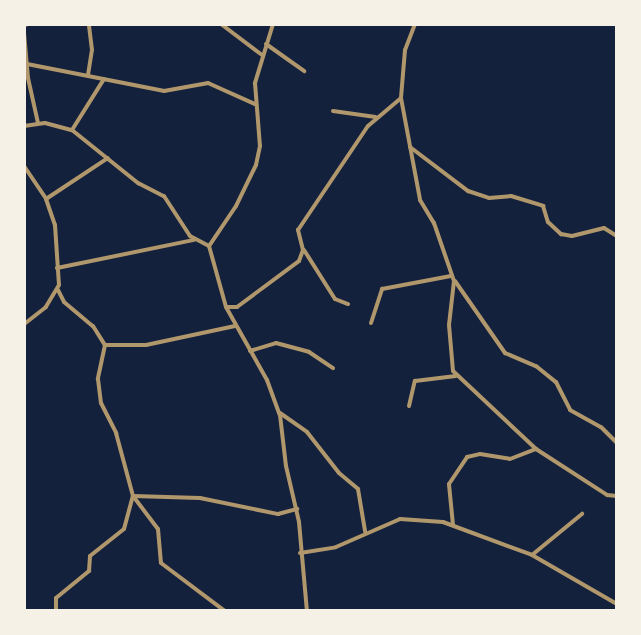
<!DOCTYPE html>
<html>
<head>
<meta charset="utf-8">
<style>
	body { margin:0 }
	#map { position:relative; width:641px; height:635px; overflow:hidden; background:#14213d; font-family:"Golos Text",sans-serif }
	div>[style] { position:absolute }
	.minor>* { height:4px; margin:-2px; padding:0 2px; transform-origin:2px; border-radius:2px; background:#b1986c }
	span { translate:-50% -50%; white-space:nowrap; text-align:center; line-height:1.15; -webkit-text-stroke:6px #f6f1e7; paint-order:stroke }
	.frame { position:absolute; inset:0; border:26px solid #f6f1e7; pointer-events:none }
</style>
</head>
<body>
<div id="map">
	<div class="minor">
		<div style="left:221px;top:24px;width:51px;rotate:37.1deg"></div>
		<div style="left:273px;top:24px;width:62px;rotate:107deg"></div>
		<div style="left:255px;top:83px;width:63px;rotate:85.5deg"></div>
		<div style="left:260px;top:146px;width:19px;rotate:102deg"></div>
		<div style="left:256px;top:165px;width:46px;rotate:116deg"></div>
		<div style="left:236px;top:206px;width:48px;rotate:124deg"></div>
		<div style="left:209px;top:246px;width:63px;rotate:74.4deg"></div>
		<div style="left:226px;top:307px;width:84px;rotate:60.7deg"></div>
		<div style="left:267px;top:380px;width:37px;rotate:70deg"></div>
		<div style="left:280px;top:415px;width:51px;rotate:83.3deg"></div>
		<div style="left:286px;top:466px;width:57px;rotate:76.9deg"></div>
		<div style="left:299px;top:522px;width:89px;rotate:84.9deg"></div>
		<div style="left:415px;top:24px;width:28px;rotate:111deg"></div>
		<div style="left:405px;top:50px;width:48px;rotate:94.8deg"></div>
		<div style="left:401px;top:98px;width:104px;rotate:79.4deg"></div>
		<div style="left:420px;top:200px;width:27px;rotate:59deg"></div>
		<div style="left:434px;top:223px;width:61px;rotate:71deg"></div>
		<div style="left:454px;top:281px;width:44px;rotate:96.5deg"></div>
		<div style="left:449px;top:325px;width:46px;rotate:85deg"></div>
		<div style="left:453px;top:371px;width:114px;rotate:43.2deg"></div>
		<div style="left:536px;top:449px;width:85px;rotate:32.9deg"></div>
		<div style="left:607px;top:495px;width:10px;rotate:6deg"></div>
		<div style="left:24px;top:25px;width:4px;rotate:-14deg"></div>
		<div style="left:24px;top:33px;width:45px;rotate:84.9deg"></div>
		<div style="left:28px;top:78px;width:46px;rotate:77.5deg"></div>
		<div style="left:266px;top:44px;width:47px;rotate:35.4deg"></div>
		<div style="left:27px;top:64px;width:140px;rotate:11.1deg"></div>
		<div style="left:164px;top:91px;width:45px;rotate:-10.3deg"></div>
		<div style="left:208px;top:83px;width:51px;rotate:24.1deg"></div>
		<div style="left:88px;top:75px;width:25px;rotate:-81deg"></div>
		<div style="left:92px;top:50px;width:26px;rotate:-97deg"></div>
		<div style="left:333px;top:111px;width:43px;rotate:7.9deg"></div>
		<div style="left:24px;top:126px;width:21px;rotate:-8deg"></div>
		<div style="left:45px;top:123px;width:28px;rotate:15deg"></div>
		<div style="left:72px;top:130px;width:85px;rotate:38.8deg"></div>
		<div style="left:138px;top:183px;width:29px;rotate:27deg"></div>
		<div style="left:164px;top:196px;width:48px;rotate:57deg"></div>
		<div style="left:190px;top:236px;width:21px;rotate:28deg"></div>
		<div style="left:72px;top:130px;width:60px;rotate:-57.9deg"></div>
		<div style="left:410px;top:147px;width:73px;rotate:37.2deg"></div>
		<div style="left:468px;top:191px;width:22px;rotate:18deg"></div>
		<div style="left:489px;top:198px;width:22px;rotate:-5deg"></div>
		<div style="left:511px;top:196px;width:34px;rotate:17deg"></div>
		<div style="left:543px;top:206px;width:17px;rotate:73deg"></div>
		<div style="left:548px;top:222px;width:18px;rotate:43deg"></div>
		<div style="left:561px;top:234px;width:11px;rotate:10deg"></div>
		<div style="left:572px;top:236px;width:33px;rotate:-14deg"></div>
		<div style="left:604px;top:228px;width:15px;rotate:32deg"></div>
		<div style="left:24px;top:166px;width:40px;rotate:56deg"></div>
		<div style="left:46px;top:199px;width:28px;rotate:71deg"></div>
		<div style="left:55px;top:225px;width:60px;rotate:86.2deg"></div>
		<div style="left:59px;top:285px;width:26px;rotate:121deg"></div>
		<div style="left:46px;top:307px;width:28px;rotate:142deg"></div>
		<div style="left:46px;top:199px;width:74px;rotate:-33.5deg"></div>
		<div style="left:304px;top:250px;width:58px;rotate:57.7deg"></div>
		<div style="left:335px;top:299px;width:14px;rotate:21deg"></div>
		<div style="left:57px;top:268px;width:140px;rotate:-11.6deg"></div>
		<div style="left:455px;top:281px;width:88px;rotate:55.2deg"></div>
		<div style="left:505px;top:353px;width:34px;rotate:23deg"></div>
		<div style="left:536px;top:366px;width:26px;rotate:39deg"></div>
		<div style="left:556px;top:382px;width:31px;rotate:63deg"></div>
		<div style="left:570px;top:410px;width:35px;rotate:29deg"></div>
		<div style="left:601px;top:427px;width:23px;rotate:45deg"></div>
		<div style="left:58px;top:290px;width:13px;rotate:63deg"></div>
		<div style="left:64px;top:302px;width:38px;rotate:40deg"></div>
		<div style="left:93px;top:326px;width:22px;rotate:58deg"></div>
		<div style="left:105px;top:345px;width:35px;rotate:102deg"></div>
		<div style="left:98px;top:379px;width:24px;rotate:83deg"></div>
		<div style="left:101px;top:403px;width:34px;rotate:63deg"></div>
		<div style="left:116px;top:433px;width:65px;rotate:74.9deg"></div>
		<div style="left:133px;top:496px;width:41px;rotate:52.9deg"></div>
		<div style="left:158px;top:529px;width:34px;rotate:85deg"></div>
		<div style="left:161px;top:563px;width:80px;rotate:36.9deg"></div>
		<div style="left:227px;top:307px;width:10px"></div>
		<div style="left:237px;top:307px;width:77px;rotate:-36.6deg"></div>
		<div style="left:299px;top:261px;width:12px;rotate:-70deg"></div>
		<div style="left:303px;top:250px;width:21px;rotate:-104deg"></div>
		<div style="left:298px;top:230px;width:125px;rotate:-56.1deg"></div>
		<div style="left:368px;top:126px;width:43px;rotate:-40.3deg"></div>
		<div style="left:371px;top:323px;width:36px;rotate:-72deg"></div>
		<div style="left:382px;top:289px;width:70px;rotate:-10.7deg"></div>
		<div style="left:105px;top:345px;width:41px"></div>
		<div style="left:146px;top:345px;width:91px;rotate:-12.1deg"></div>
		<div style="left:250px;top:351px;width:27px;rotate:-17deg"></div>
		<div style="left:276px;top:343px;width:34px;rotate:15deg"></div>
		<div style="left:309px;top:352px;width:29px;rotate:34deg"></div>
		<div style="left:409px;top:406px;width:26px;rotate:-77deg"></div>
		<div style="left:415px;top:381px;width:41px;rotate:-7deg"></div>
		<div style="left:280px;top:413px;width:33px;rotate:35deg"></div>
		<div style="left:307px;top:432px;width:52px;rotate:52deg"></div>
		<div style="left:339px;top:473px;width:25px;rotate:40deg"></div>
		<div style="left:358px;top:489px;width:43px;rotate:80.5deg"></div>
		<div style="left:453px;top:525px;width:41px;rotate:-95.6deg"></div>
		<div style="left:449px;top:484px;width:32px;rotate:-56deg"></div>
		<div style="left:467px;top:457px;width:13px;rotate:-13deg"></div>
		<div style="left:480px;top:454px;width:30px;rotate:9deg"></div>
		<div style="left:510px;top:459px;width:28px;rotate:-21deg"></div>
		<div style="left:300px;top:553px;width:36px;rotate:-9deg"></div>
		<div style="left:336px;top:547px;width:70px;rotate:-23.6deg"></div>
		<div style="left:400px;top:519px;width:43px;rotate:4deg"></div>
		<div style="left:443px;top:522px;width:95px;rotate:20.3deg"></div>
		<div style="left:532px;top:555px;width:98px;rotate:30deg"></div>
		<div style="left:532px;top:555px;width:65px;rotate:-39.4deg"></div>
		<div style="left:56px;top:611px;width:13px;rotate:-90deg"></div>
		<div style="left:56px;top:598px;width:43px;rotate:-39.3deg"></div>
		<div style="left:89px;top:571px;width:15px;rotate:-86deg"></div>
		<div style="left:90px;top:556px;width:43px;rotate:-38.5deg"></div>
		<div style="left:124px;top:529px;width:34px;rotate:-75deg"></div>
		<div style="left:133px;top:496px;width:67px;rotate:1.7deg"></div>
		<div style="left:200px;top:498px;width:80px;rotate:11.6deg"></div>
		<div style="left:278px;top:514px;width:20px;rotate:-15deg"></div>
	</div>
	<div class="frame"></div>
</div>
</body>
</html>
